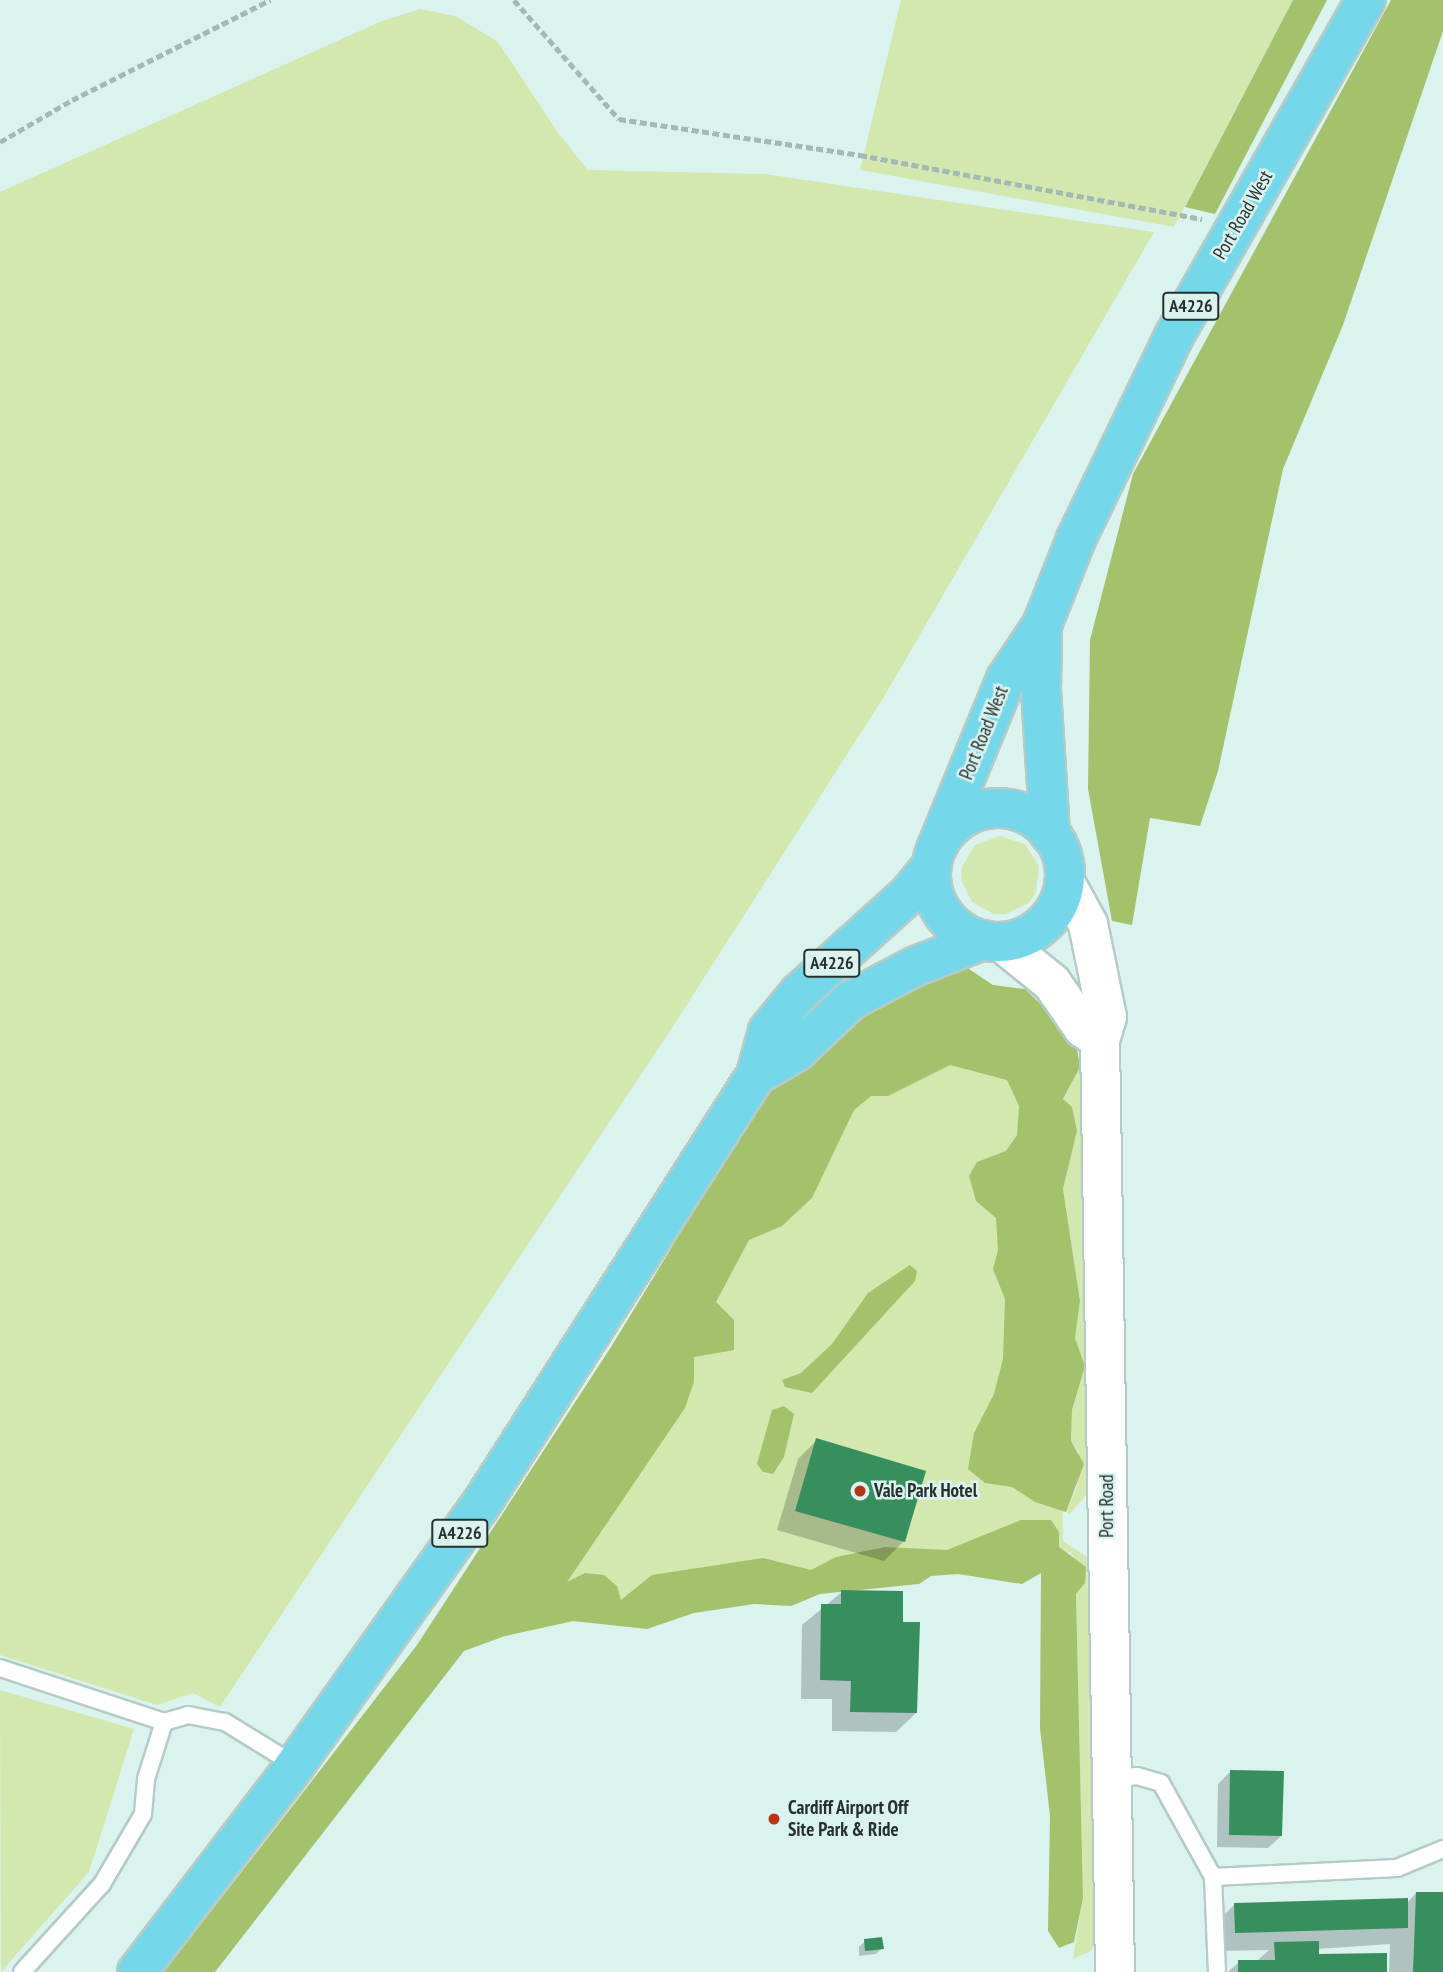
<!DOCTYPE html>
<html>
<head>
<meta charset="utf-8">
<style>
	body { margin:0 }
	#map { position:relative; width:1443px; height:1972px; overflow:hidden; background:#dbf3ef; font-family:"PT Sans Narrow",sans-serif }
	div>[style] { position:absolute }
	.green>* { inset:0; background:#d3e8ae }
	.forest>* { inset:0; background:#a4c16c }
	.shadow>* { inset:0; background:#0003 }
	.building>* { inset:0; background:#368f5c }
	.path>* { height:4.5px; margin-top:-2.25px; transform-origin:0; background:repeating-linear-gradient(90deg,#a4b8b5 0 7px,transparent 0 10.5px) }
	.roads { filter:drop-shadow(2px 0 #b4cbc8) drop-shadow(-2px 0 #b4cbc8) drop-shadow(0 2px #b4cbc8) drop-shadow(0 -2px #b4cbc8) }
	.lane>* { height:16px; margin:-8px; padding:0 8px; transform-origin:8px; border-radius:8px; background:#fff }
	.secondary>* { height:38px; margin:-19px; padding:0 19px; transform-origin:19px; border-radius:19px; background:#fff }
	.primary>* { height:38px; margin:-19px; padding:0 19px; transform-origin:19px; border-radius:19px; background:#75d7ea }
	.primary>.ring { margin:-19px; padding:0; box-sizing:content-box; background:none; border:38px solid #75d7ea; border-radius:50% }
	.dots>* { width:19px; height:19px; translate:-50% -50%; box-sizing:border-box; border:4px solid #dbf3ef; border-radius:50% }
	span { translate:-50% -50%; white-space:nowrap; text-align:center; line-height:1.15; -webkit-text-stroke:5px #dbf3ef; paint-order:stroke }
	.shield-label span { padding:2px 5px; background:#dbf3ef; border:2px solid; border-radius:5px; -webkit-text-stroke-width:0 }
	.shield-label { font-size:18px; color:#27302f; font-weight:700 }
	.street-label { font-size:19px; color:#27302f }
	.poi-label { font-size:19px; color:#27302f; font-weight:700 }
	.left { translate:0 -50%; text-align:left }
</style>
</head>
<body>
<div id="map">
	<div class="green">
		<div style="clip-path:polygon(901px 0,1293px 0,1174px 227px,860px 170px)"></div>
		<div style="clip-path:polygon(420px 9px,456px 16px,498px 42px,559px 134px,588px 170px,765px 174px,1154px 232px,885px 695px,670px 1031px,220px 1707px,193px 1693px,157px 1705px,0 1655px,0 192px,382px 21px)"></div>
		<div style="clip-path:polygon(1000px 836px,1025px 844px,1039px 866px,1036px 892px,1029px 903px,1006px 914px,994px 914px,972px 902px,961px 880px,962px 867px,975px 845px)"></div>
		<div style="clip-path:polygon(935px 1024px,1059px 1118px,1063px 1541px,1087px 1557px,1096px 1942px,1091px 1951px,1073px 1959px,1083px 1897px,1076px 1594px,1085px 1583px,1071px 1552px,622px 1611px,505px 1636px,732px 1265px,857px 1078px)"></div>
		<div style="clip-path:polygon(1080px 1067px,1089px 1474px,1087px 1494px,1070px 1514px,1066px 1512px,1077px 1486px,1079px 1452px,1071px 1441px,1072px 1410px,1085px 1366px,1075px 1338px,1080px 1301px,1063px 1189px,1077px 1131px,1063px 1100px)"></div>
		<div style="clip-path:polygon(0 1690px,134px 1729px,89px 1872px,1px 1972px)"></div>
	</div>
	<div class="forest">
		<div style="clip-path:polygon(1293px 0,1327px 0,1215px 214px,1185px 207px)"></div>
		<div style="clip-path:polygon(1391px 0,1443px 0,1443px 31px,1343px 325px,1283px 469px,1218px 771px,1200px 826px,1150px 818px,1132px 925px,1112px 921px,1088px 789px,1090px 640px,1133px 474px)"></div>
		<div style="clip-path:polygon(963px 965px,993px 985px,1025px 989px,1073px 1035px,1077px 1049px,1080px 1067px,1063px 1099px,1072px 1107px,1077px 1131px,1063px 1189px,1080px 1301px,1075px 1338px,1085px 1366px,1072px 1410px,1071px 1441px,1084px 1464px,1066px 1512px,1035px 1502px,1012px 1487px,985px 1483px,968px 1469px,974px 1433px,994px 1394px,1003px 1359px,1005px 1299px,993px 1269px,998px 1250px,996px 1218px,976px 1201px,969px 1176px,977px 1162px,1006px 1151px,1017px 1135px,1019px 1106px,1007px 1080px,950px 1065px,888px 1096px,871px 1096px,854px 1110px,812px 1198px,782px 1226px,749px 1240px,716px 1302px,734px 1320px,734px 1350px,694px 1357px,694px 1382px,685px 1408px,567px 1582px,585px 1573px,604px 1575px,617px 1586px,621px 1600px,652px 1575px,763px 1558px,811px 1570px,836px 1557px,885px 1547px,947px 1550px,1021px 1520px,1051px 1520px,1059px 1532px,1059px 1547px,1086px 1567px,1085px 1583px,1076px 1594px,1083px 1898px,1074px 1942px,1059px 1948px,1048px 1931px,1050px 1816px,1040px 1728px,1041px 1573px,1022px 1584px,958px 1574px,931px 1576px,919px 1584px,820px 1594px,791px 1606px,754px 1604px,694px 1613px,647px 1629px,573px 1621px,505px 1636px,464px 1651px,215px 1972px,164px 1972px,417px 1645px,611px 1347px,764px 1096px,860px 1008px)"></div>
		<div style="clip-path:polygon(910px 1265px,917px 1271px,915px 1281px,812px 1393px,785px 1387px,782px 1380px,801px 1373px,832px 1344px,868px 1293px)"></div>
		<div style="clip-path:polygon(784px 1406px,794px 1414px,784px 1457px,773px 1474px,763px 1472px,757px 1464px,772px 1410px)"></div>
	</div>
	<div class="shadow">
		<div style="clip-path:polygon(817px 1440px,904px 1541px,884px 1561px,777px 1530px,798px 1459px)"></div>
		<div style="clip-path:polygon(842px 1592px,901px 1624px,916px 1713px,896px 1732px,832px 1731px,832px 1699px,801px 1699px,802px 1625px)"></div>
		<div style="clip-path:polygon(1231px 1771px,1281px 1836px,1268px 1848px,1217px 1847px,1218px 1784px)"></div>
		<div style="clip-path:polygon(1416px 1893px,1443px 1894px,1443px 1972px,1389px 1972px,1390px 1944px,1317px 1949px,1317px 1955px,1385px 1972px,1228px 1972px,1239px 1962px,1257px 1961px,1269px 1950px,1216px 1951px,1215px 1924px,1235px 1904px,1406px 1904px)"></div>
		<div style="clip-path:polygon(865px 1941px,882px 1948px,876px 1954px,859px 1956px,859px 1947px)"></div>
	</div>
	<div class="building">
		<div style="clip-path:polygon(816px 1438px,926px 1471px,905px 1542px,795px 1511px)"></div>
		<div style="clip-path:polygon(841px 1590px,903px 1591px,903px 1622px,920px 1622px,917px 1713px,850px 1712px,851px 1681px,820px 1680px,821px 1604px,841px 1604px)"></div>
		<div style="clip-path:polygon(1230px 1770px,1284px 1771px,1282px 1836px,1229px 1835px)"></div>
		<div style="clip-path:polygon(1416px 1892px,1443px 1892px,1443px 1972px,1413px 1972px)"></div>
		<div style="clip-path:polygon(1408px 1898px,1408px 1928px,1235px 1933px,1234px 1903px)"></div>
		<div style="clip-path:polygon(882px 1937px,884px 1949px,865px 1951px,864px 1939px)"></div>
		<div style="clip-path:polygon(1319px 1941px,1319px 1954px,1387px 1953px,1387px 1972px,1238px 1972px,1238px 1960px,1275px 1960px,1274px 1942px)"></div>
	</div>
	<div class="path">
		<div style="left:514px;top:0;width:159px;rotate:48.6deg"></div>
		<div style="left:619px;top:119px;width:244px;rotate:8.5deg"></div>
		<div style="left:860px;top:155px;width:348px;rotate:10.6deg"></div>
		<div style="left:0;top:142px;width:83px;rotate:-30.3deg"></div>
		<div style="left:72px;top:100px;width:222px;rotate:-26.8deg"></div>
	</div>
	<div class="roads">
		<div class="lane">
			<div style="left:0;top:1668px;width:173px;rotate:18.2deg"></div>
			<div style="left:164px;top:1722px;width:25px;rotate:-16deg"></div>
			<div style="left:188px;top:1715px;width:38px;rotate:11deg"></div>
			<div style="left:225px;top:1722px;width:82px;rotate:31.6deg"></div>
			<div style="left:1112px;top:1779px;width:25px;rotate:-7deg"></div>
			<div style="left:1137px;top:1776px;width:25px;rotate:16deg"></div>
			<div style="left:1161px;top:1783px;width:107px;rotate:61deg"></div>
			<div style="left:1213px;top:1877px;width:95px;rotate:87.6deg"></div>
			<div style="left:1213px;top:1877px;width:184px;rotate:-2.8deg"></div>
			<div style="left:1397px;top:1868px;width:50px;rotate:-22.4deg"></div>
			<div style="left:22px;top:1972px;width:119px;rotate:-47.7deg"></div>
			<div style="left:102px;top:1884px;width:81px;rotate:-59.6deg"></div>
			<div style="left:143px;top:1814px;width:35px;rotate:-85deg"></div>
			<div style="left:146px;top:1779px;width:60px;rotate:-72.5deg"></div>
		</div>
		<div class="secondary">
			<div style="left:1065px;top:882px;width:48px;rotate:61.3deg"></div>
			<div style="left:1088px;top:924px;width:95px;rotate:78.5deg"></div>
			<div style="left:1107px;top:1017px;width:24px;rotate:107deg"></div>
			<div style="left:1100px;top:1040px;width:932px;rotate:89.08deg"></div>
			<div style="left:1004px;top:944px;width:62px;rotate:39.1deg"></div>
			<div style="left:1052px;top:983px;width:55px;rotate:55.4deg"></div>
			<div style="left:1083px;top:1028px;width:21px;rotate:35deg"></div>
		</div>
		<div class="primary">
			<div style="left:1042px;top:625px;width:65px;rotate:90.9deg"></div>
			<div style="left:1041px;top:690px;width:145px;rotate:86.4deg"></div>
			<div class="ring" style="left:931px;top:808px;width:96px;height:96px"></div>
			<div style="left:937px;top:847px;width:182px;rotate:-67.7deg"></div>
			<div style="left:1006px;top:679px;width:65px;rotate:-56.3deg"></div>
			<div style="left:1042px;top:625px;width:92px;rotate:-68.4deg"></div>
			<div style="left:1076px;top:539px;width:225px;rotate:-64.2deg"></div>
			<div style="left:1174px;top:336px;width:387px;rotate:-60.3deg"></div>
			<div style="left:756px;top:1075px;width:46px;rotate:-29.9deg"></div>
			<div style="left:796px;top:1052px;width:76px;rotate:-43.4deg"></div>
			<div style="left:851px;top:1000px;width:73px;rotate:-27.6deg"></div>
			<div style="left:916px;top:966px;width:72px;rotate:-21.2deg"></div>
			<div style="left:137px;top:1972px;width:260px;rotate:-52.6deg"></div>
			<div style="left:295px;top:1765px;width:318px;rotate:-54.5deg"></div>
			<div style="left:480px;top:1506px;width:512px;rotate:-57.37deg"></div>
			<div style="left:756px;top:1075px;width:46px;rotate:-74.7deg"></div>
			<div style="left:768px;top:1031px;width:49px;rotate:-50.8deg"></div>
			<div style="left:799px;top:993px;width:148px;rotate:-42deg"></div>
			<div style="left:909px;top:894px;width:35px;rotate:-51deg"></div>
		</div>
	</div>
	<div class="dots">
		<div style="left:860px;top:1491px;background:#bc3213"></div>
		<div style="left:774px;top:1819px;background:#bc3213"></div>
	</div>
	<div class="shield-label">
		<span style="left:1191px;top:306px">A4226</span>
		<span style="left:832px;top:963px">A4226</span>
		<span style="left:460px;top:1533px">A4226</span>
	</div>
	<div class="street-label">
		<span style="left:1243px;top:215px;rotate:-60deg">Port Road West</span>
		<span style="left:984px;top:733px;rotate:-68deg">Port Road West</span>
		<span style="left:1107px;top:1506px;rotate:-90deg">Port Road</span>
	</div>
	<div class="poi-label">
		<span class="left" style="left:874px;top:1491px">Vale Park Hotel</span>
		<span class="left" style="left:788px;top:1819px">Cardiff Airport Off<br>Site Park &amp; Ride</span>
	</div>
</div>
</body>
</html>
